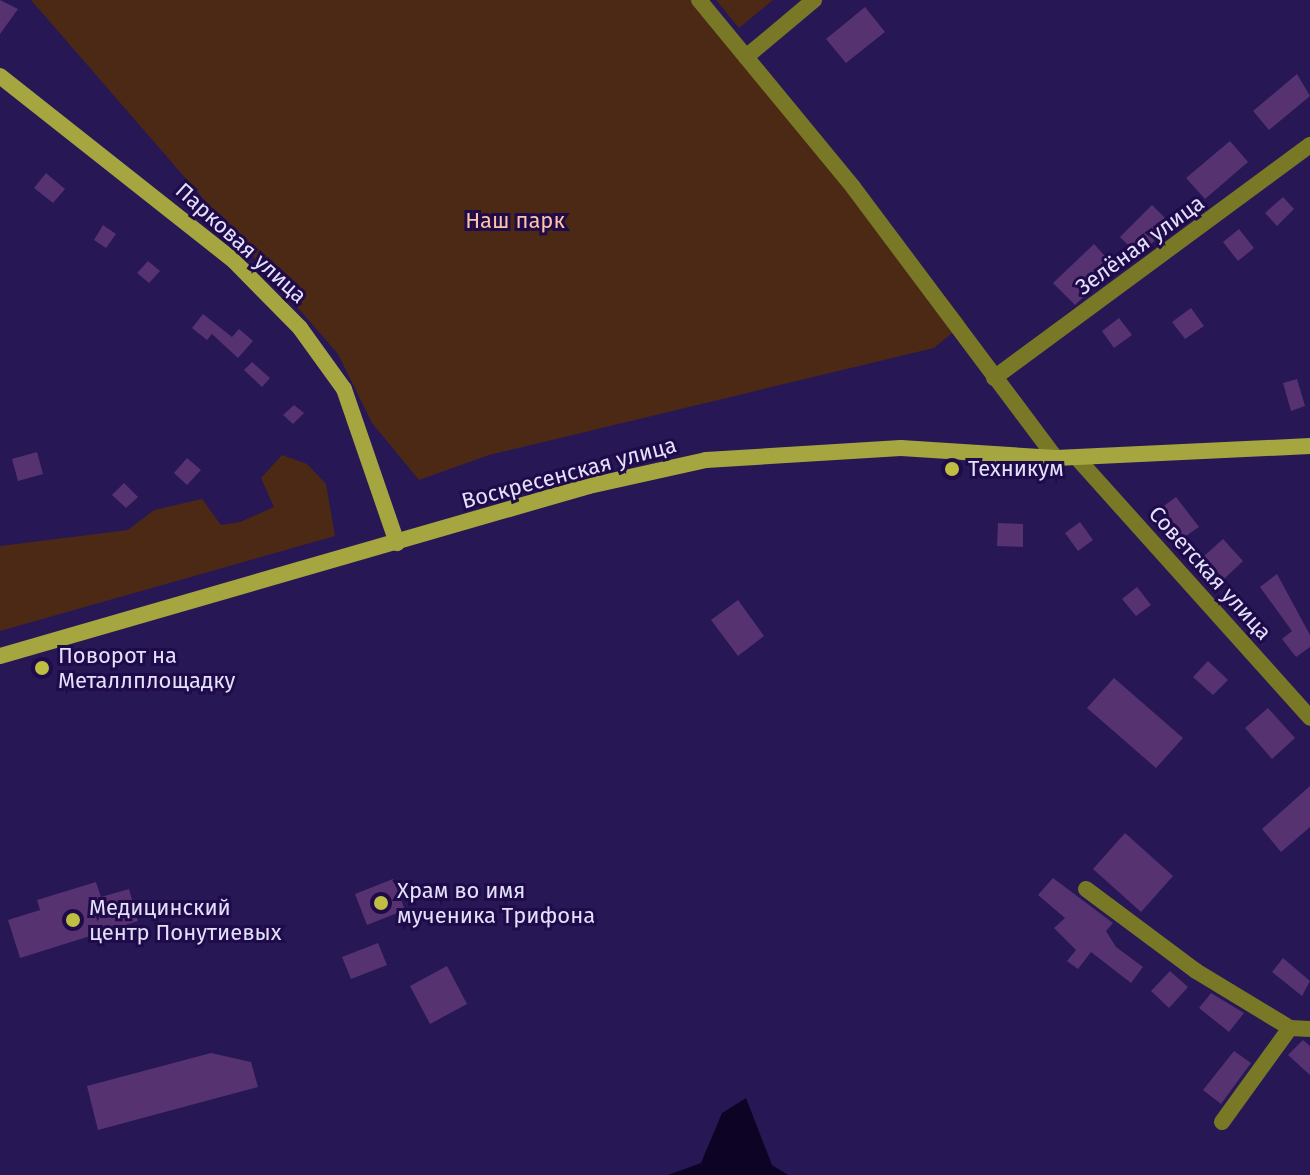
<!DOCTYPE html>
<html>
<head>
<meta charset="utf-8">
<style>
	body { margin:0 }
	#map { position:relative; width:1310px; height:1175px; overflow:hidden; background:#271755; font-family:"Fira Sans",sans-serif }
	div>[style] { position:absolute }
	.green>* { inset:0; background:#4c2915 }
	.water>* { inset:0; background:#0d0425 }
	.building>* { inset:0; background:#563270 }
	.street>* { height:16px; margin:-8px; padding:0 8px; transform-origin:8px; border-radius:8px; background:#787826 }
	.secondary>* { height:16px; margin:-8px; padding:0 8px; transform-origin:8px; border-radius:8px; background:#a5a63f }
	.dots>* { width:22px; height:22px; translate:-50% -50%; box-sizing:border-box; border:4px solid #1f0a4a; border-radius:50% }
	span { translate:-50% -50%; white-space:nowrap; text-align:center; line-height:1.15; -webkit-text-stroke:6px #1f0a4a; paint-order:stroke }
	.park-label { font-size:22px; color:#fdc3a4 }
	.street-label { font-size:22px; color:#e3e1f9 }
	.poi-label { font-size:22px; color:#e3e1f9 }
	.left { translate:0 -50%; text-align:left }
</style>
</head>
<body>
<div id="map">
	<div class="green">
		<div style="clip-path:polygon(31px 0,709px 0,965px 322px,934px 348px,489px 455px,419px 480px,372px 423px,338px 354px)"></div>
		<div style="clip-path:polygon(716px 0,773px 0,739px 28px)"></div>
		<div style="clip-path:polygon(282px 455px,307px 464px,326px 484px,335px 536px,0 631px,0 546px,128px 530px,154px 510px,202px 499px,221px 525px,240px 522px,274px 507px,261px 478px)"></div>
	</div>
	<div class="water">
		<div style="clip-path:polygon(746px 1098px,772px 1165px,788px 1175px,668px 1175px,701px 1163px,722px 1113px)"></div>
	</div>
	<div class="building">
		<div style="clip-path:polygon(0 0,18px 9px,0 34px)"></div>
		<div style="clip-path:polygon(865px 7px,885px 32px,846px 63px,826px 39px)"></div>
		<div style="clip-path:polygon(1297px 74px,1310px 96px,1269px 130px,1253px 111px)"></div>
		<div style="clip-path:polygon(1230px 141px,1248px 162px,1205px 199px,1186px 178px)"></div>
		<div style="clip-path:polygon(46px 173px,65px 189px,53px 203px,34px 188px)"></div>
		<div style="clip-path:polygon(1283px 197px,1294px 209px,1277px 226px,1265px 213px)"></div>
		<div style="clip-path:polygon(1152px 205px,1171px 224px,1139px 256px,1120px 237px)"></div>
		<div style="clip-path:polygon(103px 225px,116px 234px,106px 248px,94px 240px)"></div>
		<div style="clip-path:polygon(1239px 229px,1254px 248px,1238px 261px,1223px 242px)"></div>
		<div style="clip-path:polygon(1094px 244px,1115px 267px,1075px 305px,1053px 283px)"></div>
		<div style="clip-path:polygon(148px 261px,160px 271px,149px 283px,137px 273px)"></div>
		<div style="clip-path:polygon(1191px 308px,1204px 326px,1185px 339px,1172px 322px)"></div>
		<div style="clip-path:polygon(203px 314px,232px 337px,239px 329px,253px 341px,238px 358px,212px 334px,207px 340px,192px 328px)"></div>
		<div style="clip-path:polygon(1119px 318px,1132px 335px,1114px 348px,1102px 331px)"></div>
		<div style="clip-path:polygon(252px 362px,270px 378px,262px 387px,244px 370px)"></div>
		<div style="clip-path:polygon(1297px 379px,1305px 406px,1291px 411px,1283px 383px)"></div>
		<div style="clip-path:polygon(294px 405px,304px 413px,293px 424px,283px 415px)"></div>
		<div style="clip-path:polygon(37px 452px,43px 474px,18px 481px,12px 459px)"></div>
		<div style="clip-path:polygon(187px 458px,201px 470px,187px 485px,174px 473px)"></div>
		<div style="clip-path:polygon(124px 483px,138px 497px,126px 508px,112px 495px)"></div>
		<div style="clip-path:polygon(1176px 497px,1199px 527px,1183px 538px,1161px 508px)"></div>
		<div style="clip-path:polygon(1080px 522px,1093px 540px,1078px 551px,1065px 533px)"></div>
		<div style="clip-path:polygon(998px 523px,1023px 524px,1023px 547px,997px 546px)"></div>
		<div style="clip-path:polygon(1223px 539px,1243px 561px,1224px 579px,1203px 557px)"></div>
		<div style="clip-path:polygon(1277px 574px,1310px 635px,1310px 647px,1296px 657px,1282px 639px,1292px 631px,1260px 587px)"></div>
		<div style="clip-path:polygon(1137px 587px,1151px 605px,1136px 616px,1122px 599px)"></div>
		<div style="clip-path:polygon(738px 600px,764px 636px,738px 656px,711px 620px)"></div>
		<div style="clip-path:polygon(1208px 661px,1228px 680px,1213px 695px,1193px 677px)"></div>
		<div style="clip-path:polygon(1114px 678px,1183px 738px,1156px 768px,1087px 708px)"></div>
		<div style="clip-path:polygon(1268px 708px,1295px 738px,1272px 759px,1245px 728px)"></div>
		<div style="clip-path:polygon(1310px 786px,1310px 827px,1281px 852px,1262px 829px)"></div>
		<div style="clip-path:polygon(1125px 833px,1173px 876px,1141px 912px,1093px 869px)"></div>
		<div style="clip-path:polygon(1053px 878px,1113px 923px,1106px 931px,1116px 947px,1143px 967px,1131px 983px,1091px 952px,1078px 969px,1067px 961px,1076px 950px,1054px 928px,1065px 918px,1038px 895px)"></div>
		<div style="clip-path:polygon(393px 879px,405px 910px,367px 925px,355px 894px)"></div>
		<div style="clip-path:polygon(96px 882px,101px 897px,129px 889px,138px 921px,20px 958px,8px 920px,40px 910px,37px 900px)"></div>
		<div style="clip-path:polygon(378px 943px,387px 965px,351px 979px,342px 957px)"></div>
		<div style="clip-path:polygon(1283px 958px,1310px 981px,1302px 996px,1272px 972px)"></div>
		<div style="clip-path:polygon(447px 966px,467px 1004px,430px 1024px,410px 986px)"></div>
		<div style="clip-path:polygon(1170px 971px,1188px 987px,1169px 1008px,1151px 991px)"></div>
		<div style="clip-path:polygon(1211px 993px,1244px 1013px,1229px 1032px,1199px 1008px)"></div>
		<div style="clip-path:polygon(1303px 1040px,1310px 1046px,1310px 1075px,1288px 1055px)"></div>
		<div style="clip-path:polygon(1234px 1051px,1251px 1063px,1221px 1104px,1203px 1090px)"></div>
		<div style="clip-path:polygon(211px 1053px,251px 1062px,258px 1087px,98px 1130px,87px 1086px)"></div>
	</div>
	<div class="street">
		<div style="left:699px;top:0;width:242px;rotate:50.5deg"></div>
		<div style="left:853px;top:187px;width:339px;rotate:53.2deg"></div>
		<div style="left:746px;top:57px;width:89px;rotate:-40deg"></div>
		<div style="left:994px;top:378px;width:393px;rotate:-36.4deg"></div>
		<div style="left:1077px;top:458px;width:349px;rotate:48.1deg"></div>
		<div style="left:1086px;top:889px;width:137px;rotate:36.7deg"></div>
		<div style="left:1196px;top:971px;width:110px;rotate:31.2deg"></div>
		<div style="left:1222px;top:1122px;width:116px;rotate:-54.1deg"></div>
		<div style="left:1290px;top:1028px;width:20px;rotate:3deg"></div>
	</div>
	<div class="secondary">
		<div style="left:0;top:76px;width:298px;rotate:38.3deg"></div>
		<div style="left:234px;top:261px;width:94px;rotate:45.4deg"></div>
		<div style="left:300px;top:328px;width:75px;rotate:54.2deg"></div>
		<div style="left:344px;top:389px;width:163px;rotate:71deg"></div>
		<div style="left:0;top:656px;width:613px;rotate:-16.1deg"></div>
		<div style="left:589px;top:486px;width:120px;rotate:-12.5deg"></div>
		<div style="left:706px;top:460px;width:195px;rotate:-3.5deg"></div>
		<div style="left:901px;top:448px;width:155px;rotate:3.7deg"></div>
		<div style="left:1056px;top:458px;width:254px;rotate:-2.7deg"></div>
	</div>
	<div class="dots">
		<div style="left:952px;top:469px;background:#bebf42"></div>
		<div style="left:42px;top:668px;background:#bebf42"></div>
		<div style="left:381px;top:903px;background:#bebf42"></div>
		<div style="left:73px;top:920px;background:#bebf42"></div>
	</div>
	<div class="park-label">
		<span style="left:515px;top:221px">Наш парк</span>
	</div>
	<div class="street-label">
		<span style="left:241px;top:243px;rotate:42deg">Парковая улица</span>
		<span style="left:1140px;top:245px;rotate:-36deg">Зелёная улица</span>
		<span style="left:569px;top:473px;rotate:-15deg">Воскресенская улица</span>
		<span style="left:1210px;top:573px;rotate:48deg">Советская улица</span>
	</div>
	<div class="poi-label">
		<span class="left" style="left:968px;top:469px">Техникум</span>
		<span class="left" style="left:58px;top:668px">Поворот на<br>Металлплощадку</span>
		<span class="left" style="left:397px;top:903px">Храм во имя<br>мученика Трифона</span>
		<span class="left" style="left:89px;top:920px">Медицинский<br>центр Понутиевых</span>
	</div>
</div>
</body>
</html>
